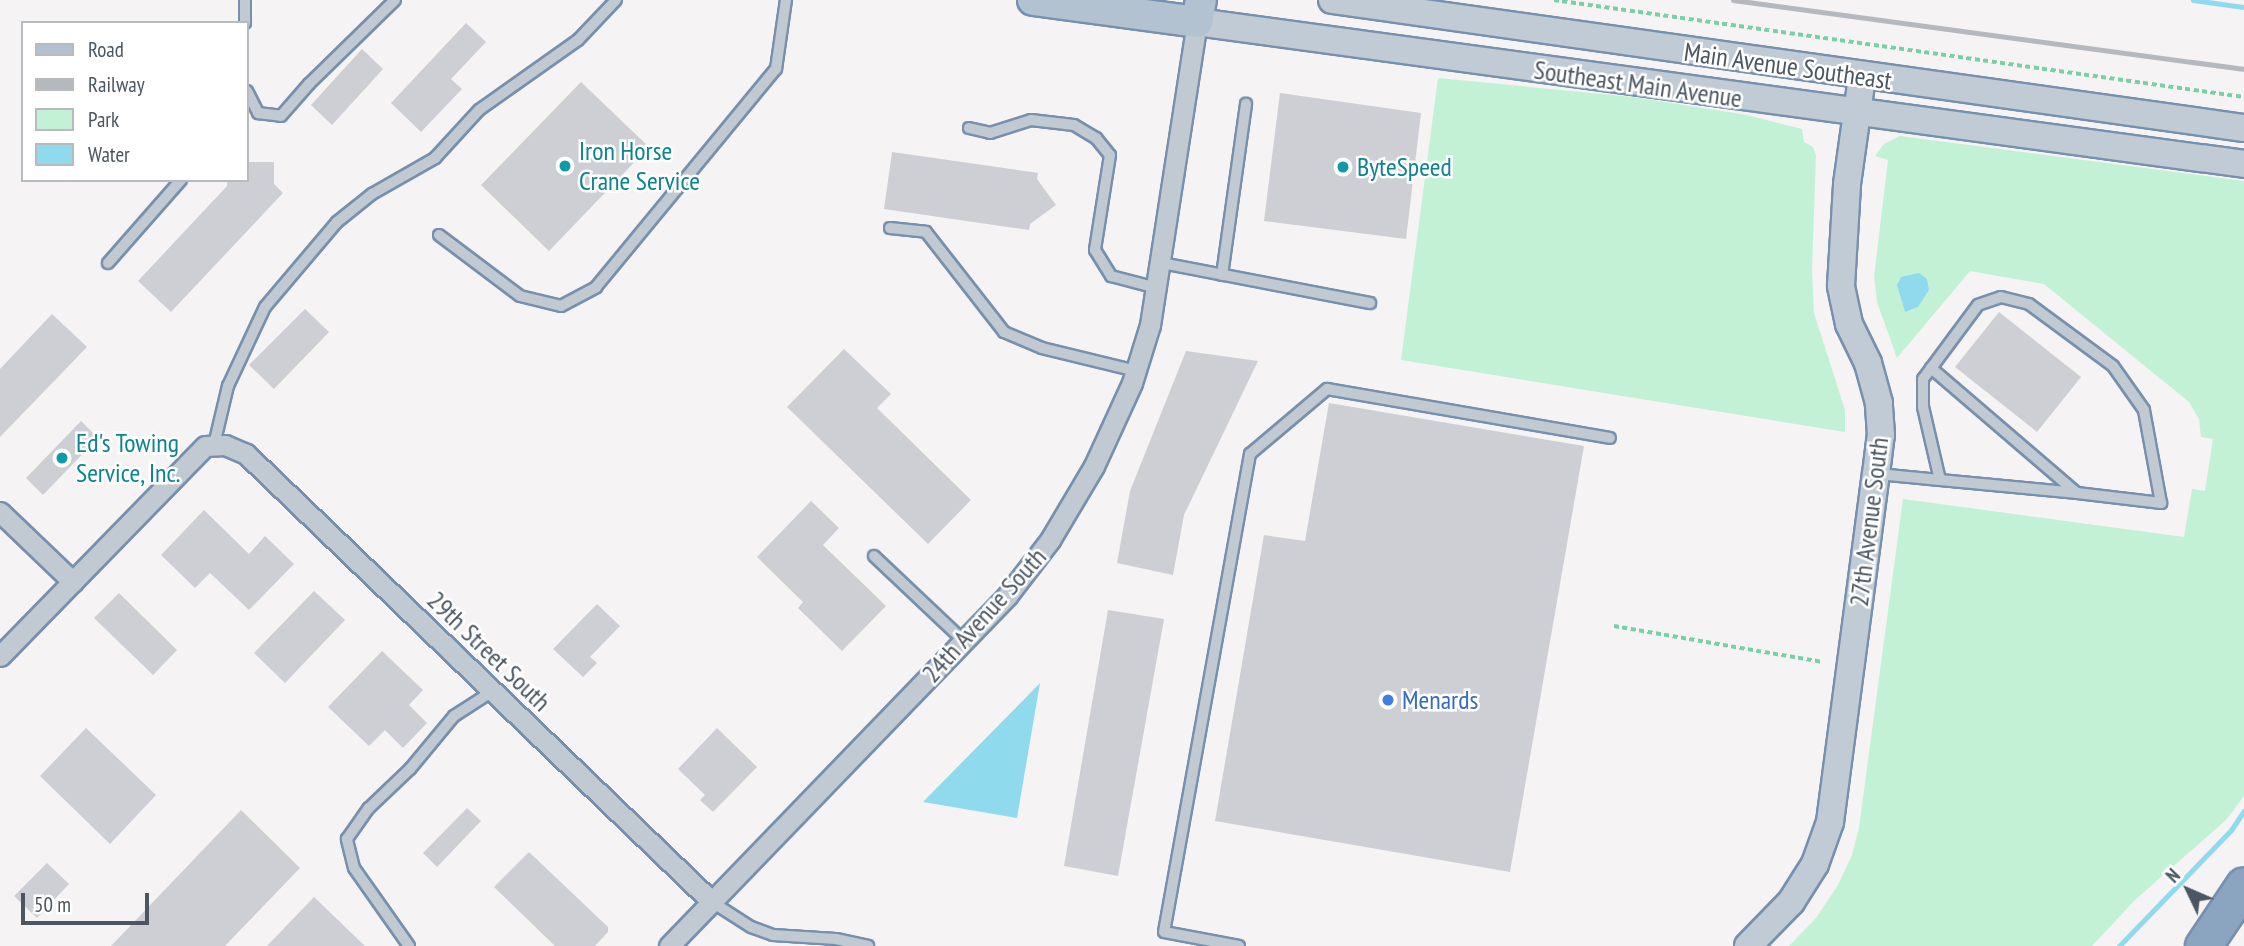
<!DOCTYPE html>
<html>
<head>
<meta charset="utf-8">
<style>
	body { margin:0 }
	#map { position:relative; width:2244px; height:946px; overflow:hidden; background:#f5f3f3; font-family:"PT Sans Narrow",sans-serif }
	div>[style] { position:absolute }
	.green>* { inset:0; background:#c3f1d5 }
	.water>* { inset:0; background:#90daee }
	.stream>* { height:5px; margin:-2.5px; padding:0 2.5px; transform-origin:2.5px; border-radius:2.5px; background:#90daee }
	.building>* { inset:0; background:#cdcfd5 }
	.path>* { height:3.5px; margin-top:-1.75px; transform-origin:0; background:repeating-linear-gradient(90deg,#7ad0a6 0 5px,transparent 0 8.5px) }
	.roads { filter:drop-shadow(2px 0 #7690ad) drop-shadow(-2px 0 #7690ad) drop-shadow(0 2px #7690ad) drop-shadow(0 -2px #7690ad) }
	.lane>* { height:10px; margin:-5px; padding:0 5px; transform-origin:5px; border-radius:5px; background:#c1cad2 }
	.street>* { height:19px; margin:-9.5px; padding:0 9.5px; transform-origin:9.5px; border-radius:9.5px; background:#c1cad2 }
	.secondary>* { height:26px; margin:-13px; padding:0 13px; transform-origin:13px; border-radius:13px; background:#c1cbd6 }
	.primary>* { height:30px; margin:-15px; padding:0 15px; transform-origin:15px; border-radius:15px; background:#b3c2d1 }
	.highway>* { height:35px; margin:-17.5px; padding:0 17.5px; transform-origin:17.5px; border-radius:17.5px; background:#8ba5c1 }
	.rail>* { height:5px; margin:-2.5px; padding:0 2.5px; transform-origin:2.5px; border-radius:2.5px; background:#b5b8bd }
	.dots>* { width:19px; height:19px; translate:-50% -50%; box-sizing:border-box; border:4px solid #fff; border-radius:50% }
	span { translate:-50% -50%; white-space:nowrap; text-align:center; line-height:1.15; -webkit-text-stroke:5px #fff; paint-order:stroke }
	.street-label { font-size:26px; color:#4a5661 }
	.culture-label { font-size:26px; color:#0d838f }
	.left { translate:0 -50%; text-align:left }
	.shop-label { font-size:26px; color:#366cbe }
	.legend { position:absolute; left:21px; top:21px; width:228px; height:161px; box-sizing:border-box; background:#fff; border:2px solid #b7bbc0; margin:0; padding:9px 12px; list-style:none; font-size:21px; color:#4a5661 }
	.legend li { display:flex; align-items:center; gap:14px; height:35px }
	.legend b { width:35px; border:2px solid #b7bbc0 }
	.north { position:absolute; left:2153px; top:855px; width:70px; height:70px; -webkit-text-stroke:5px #fff; paint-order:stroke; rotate:314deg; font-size:19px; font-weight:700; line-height:28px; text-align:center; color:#4a5661 }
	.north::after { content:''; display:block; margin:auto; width:24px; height:32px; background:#4a5661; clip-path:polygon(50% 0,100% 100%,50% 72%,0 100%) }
	.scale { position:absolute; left:21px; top:893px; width:128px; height:32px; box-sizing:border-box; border:4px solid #4a5661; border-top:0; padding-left:9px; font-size:21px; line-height:24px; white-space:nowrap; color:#4a5661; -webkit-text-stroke:5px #fff; paint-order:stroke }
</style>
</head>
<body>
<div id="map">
	<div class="green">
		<div style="clip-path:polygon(1438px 78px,1633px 97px,1747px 115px,1802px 129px,1804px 142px,1813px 147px,1816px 155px,1812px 271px,1814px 313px,1845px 410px,1845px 432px,1401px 360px)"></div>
		<div style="clip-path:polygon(1900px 136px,2244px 181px,2244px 796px,2226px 820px,2135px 900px,2092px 946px,1789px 946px,1816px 918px,1838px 885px,1852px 855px,1859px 828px,1903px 499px,2184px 537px,2192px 489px,2205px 491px,2213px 439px,2201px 437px,2199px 419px,2189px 402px,2044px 284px,1970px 271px,1897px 358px,1877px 302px,1874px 277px,1888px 160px,1875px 156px,1884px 144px)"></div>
	</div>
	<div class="water">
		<div style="clip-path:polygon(1919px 273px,1927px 279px,1929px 290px,1918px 307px,1905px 312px,1897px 285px,1901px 277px)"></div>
		<div style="clip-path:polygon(1040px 683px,1017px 818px,923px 802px)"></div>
	</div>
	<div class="stream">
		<div style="left:2193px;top:0;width:51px;rotate:7.8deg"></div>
		<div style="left:2119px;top:946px;width:161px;rotate:-46deg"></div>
		<div style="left:2231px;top:830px;width:23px;rotate:-56deg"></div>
	</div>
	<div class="building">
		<div style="clip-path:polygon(466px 23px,486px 42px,451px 79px,462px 89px,421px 132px,391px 103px)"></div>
		<div style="clip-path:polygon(362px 49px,383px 69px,332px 125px,311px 105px)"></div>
		<div style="clip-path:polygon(581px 82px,649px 147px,549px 251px,481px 185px)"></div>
		<div style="clip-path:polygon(1280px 93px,1421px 113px,1406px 239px,1264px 221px)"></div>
		<div style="clip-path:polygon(892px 152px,1038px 173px,1037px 179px,1056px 205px,1030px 224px,1029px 230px,884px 209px)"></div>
		<div style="clip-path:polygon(247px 162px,274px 162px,274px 184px,283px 193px,171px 312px,138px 281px,227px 186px,227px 180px,247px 180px)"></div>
		<div style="clip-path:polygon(305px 309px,329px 332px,274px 389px,249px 365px)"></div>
		<div style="clip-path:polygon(1999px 312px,2081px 377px,2037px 432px,1955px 367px)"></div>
		<div style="clip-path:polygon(52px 314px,87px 347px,0 437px,0 369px)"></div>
		<div style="clip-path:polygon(844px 349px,891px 394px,877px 408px,971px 500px,928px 544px,787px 407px)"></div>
		<div style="clip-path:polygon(1186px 351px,1258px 361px,1184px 515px,1173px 575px,1117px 563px,1130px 491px)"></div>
		<div style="clip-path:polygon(1329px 403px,1584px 446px,1510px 872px,1215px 821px,1264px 535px,1305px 541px)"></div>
		<div style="clip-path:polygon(81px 421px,98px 438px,43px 495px,26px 478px)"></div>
		<div style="clip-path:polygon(811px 501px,839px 528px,823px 545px,886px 606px,842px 651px,798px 608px,803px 602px,757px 557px)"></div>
		<div style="clip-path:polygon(204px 510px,249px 554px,265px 536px,294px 564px,249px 610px,210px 573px,195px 588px,161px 555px)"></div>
		<div style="clip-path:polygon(314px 591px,345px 620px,285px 683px,254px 653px)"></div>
		<div style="clip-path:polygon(119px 593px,177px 650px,153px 675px,94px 618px)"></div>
		<div style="clip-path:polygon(597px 604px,620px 626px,590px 657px,597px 663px,583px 677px,553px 649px)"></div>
		<div style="clip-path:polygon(1108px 610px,1164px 619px,1118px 876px,1064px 866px)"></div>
		<div style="clip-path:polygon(382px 651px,423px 690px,409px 705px,427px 723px,403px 748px,385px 730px,369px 746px,328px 707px)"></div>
		<div style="clip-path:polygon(86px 728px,156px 795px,110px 844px,40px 776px)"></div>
		<div style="clip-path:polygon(717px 728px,757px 767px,713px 812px,700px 800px,705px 795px,678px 769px)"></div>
		<div style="clip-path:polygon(467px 808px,481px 821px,437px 867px,423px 853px)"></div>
		<div style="clip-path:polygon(241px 810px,300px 868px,225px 946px,111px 946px)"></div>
		<div style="clip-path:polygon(529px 852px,608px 927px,608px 932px,595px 946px,555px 946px,494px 887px)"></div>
		<div style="clip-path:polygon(47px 863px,69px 884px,37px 918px,14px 896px)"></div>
		<div style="clip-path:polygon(314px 897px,365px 946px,267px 946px)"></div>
	</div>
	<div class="path">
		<div style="left:1554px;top:0;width:697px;rotate:8deg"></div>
		<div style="left:1614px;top:626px;width:212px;rotate:9.8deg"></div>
	</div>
	<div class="roads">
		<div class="lane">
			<div style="left:245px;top:0;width:23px;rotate:90deg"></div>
			<div style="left:247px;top:91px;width:25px;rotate:63deg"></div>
			<div style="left:258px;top:113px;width:23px;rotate:7deg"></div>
			<div style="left:281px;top:116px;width:43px;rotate:-48.8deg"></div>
			<div style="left:309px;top:84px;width:120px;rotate:-44.3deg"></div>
			<div style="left:969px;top:128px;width:22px;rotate:13deg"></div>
			<div style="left:990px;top:133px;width:43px;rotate:-17.6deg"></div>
			<div style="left:1031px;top:120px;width:43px;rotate:6.6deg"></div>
			<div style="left:1074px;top:125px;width:26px;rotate:31deg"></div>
			<div style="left:1096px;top:138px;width:22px;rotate:51deg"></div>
			<div style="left:1110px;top:155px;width:96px;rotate:99deg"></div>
			<div style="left:1095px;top:250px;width:31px;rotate:58deg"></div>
			<div style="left:1111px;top:276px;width:48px;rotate:14.6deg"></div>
			<div style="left:890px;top:228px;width:36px;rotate:6deg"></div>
			<div style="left:926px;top:232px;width:127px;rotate:52deg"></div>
			<div style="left:1004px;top:332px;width:41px;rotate:22.8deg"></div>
			<div style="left:1042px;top:348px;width:97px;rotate:13.7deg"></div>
			<div style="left:439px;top:235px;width:101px;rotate:37deg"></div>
			<div style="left:520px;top:296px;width:42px;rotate:13.7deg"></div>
			<div style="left:561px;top:306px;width:40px;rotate:-28deg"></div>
			<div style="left:596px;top:287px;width:283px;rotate:-50.5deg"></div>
			<div style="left:776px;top:69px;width:70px;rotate:-81.8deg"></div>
			<div style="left:108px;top:263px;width:111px;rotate:-48.7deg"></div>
			<div style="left:1162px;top:263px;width:212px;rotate:10.9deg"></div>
			<div style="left:1222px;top:275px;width:173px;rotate:-82deg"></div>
			<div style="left:1931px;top:368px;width:192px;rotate:40.6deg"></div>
			<div style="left:214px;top:445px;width:61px;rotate:-76.7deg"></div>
			<div style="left:228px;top:386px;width:87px;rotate:-64.9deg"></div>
			<div style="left:265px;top:307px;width:111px;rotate:-49.7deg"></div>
			<div style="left:337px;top:222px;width:45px;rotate:-38.7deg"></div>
			<div style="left:372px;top:194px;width:73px;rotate:-29.7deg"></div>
			<div style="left:435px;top:158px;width:65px;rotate:-47.5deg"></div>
			<div style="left:479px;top:110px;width:121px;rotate:-35.3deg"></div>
			<div style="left:578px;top:40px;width:55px;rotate:-46.5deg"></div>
			<div style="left:1878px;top:474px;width:62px;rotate:5.5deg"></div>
			<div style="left:1940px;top:480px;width:138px;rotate:5.4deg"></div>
			<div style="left:2077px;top:493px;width:85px;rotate:6.8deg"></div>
			<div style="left:2161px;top:503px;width:95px;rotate:-100.4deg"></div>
			<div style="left:2144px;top:410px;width:54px;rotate:-125.2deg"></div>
			<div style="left:2113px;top:366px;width:104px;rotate:-143.6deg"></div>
			<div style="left:2029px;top:304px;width:29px;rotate:-166deg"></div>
			<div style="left:2001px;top:297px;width:24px;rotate:161deg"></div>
			<div style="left:1978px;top:305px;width:92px;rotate:126.6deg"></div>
			<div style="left:1923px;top:379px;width:28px;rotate:90deg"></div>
			<div style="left:1923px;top:407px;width:75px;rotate:76.9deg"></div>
			<div style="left:874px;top:556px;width:124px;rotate:43.4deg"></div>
			<div style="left:712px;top:902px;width:46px;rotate:32.7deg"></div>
			<div style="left:751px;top:927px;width:23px;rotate:20deg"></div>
			<div style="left:773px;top:935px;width:63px;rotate:3.6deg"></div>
			<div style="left:836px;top:939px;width:33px;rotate:12deg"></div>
			<div style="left:409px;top:946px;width:95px;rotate:-125.2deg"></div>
			<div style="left:354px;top:868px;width:30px;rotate:-104deg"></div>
			<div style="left:347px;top:839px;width:38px;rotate:-55deg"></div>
			<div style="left:369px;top:808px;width:57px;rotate:-43.6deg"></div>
			<div style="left:410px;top:769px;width:69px;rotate:-50.3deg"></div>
			<div style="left:454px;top:716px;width:46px;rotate:-32.7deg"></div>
			<div style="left:1239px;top:946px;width:76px;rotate:-169.4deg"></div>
			<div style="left:1164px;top:932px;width:486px;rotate:-79.8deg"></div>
			<div style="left:1250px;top:454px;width:101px;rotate:-40.2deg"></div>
			<div style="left:1327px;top:389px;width:287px;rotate:9.8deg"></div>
		</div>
		<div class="street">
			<div style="left:0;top:512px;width:101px;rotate:43.8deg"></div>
			<div style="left:0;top:656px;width:293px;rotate:-45.7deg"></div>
			<div style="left:205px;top:446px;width:20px;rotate:-3deg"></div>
			<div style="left:225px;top:445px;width:23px;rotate:23deg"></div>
			<div style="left:246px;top:454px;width:646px;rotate:43.87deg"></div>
			<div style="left:669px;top:946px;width:487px;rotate:-46deg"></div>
			<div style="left:1007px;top:596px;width:71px;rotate:-52.5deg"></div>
			<div style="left:1050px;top:540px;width:86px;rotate:-59.3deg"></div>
			<div style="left:1094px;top:466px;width:91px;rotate:-65.4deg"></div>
			<div style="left:1132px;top:383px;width:61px;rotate:-72.8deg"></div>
			<div style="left:1150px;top:325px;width:307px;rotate:-81.2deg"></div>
		</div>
		<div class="secondary">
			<div style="left:1332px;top:0;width:921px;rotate:7.99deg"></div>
			<div style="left:1197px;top:22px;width:1057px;rotate:7.72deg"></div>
			<div style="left:1748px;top:946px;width:62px;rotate:-45.7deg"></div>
			<div style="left:1791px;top:902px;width:45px;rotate:-57.7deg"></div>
			<div style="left:1815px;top:864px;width:45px;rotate:-70.3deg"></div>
			<div style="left:1830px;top:822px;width:351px;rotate:-82.5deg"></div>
			<div style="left:1876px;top:474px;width:39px;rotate:-83deg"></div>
			<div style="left:1881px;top:435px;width:32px;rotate:-94deg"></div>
			<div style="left:1879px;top:403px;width:41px;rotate:-105.4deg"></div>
			<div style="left:1868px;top:363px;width:43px;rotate:-116deg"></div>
			<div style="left:1849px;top:324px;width:39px;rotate:-102deg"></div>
			<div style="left:1841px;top:286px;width:102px;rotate:-86.6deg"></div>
			<div style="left:1847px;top:184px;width:108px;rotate:-82deg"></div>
		</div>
		<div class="primary">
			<div style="left:1033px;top:0;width:165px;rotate:7.6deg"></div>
			<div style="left:1197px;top:22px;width:22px;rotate:-80deg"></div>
		</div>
		<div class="highway">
			<div style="left:2203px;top:946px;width:73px;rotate:-56.1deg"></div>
		</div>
	</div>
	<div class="rail">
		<div style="left:1733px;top:0;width:516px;rotate:7.69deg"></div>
	</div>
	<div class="dots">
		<div style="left:565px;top:166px;background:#0f9aa8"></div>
		<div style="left:1343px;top:167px;background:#0f9aa8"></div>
		<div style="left:62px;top:458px;background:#0f9aa8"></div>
		<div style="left:1388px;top:700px;background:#3f7fe0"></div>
	</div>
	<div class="street-label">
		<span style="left:1788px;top:66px;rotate:8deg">Main Avenue Southeast</span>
		<span style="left:1638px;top:84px;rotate:8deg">Southeast Main Avenue</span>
		<span style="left:1869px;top:522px;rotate:-83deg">27th Avenue South</span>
		<span style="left:984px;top:615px;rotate:-48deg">24th Avenue South</span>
		<span style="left:489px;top:651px;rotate:44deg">29th Street South</span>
	</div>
	<div class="culture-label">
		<span class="left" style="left:579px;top:166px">Iron Horse<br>Crane Service</span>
		<span class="left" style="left:1357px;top:167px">ByteSpeed</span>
		<span class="left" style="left:76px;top:458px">Ed's Towing<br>Service, Inc.</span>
	</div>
	<div class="shop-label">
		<span class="left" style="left:1402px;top:700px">Menards</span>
	</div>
	<ul class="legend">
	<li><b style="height:9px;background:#b3c2d1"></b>Road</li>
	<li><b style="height:9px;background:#b5b8bd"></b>Railway</li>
	<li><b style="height:19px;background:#c3f1d5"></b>Park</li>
	<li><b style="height:19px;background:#90daee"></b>Water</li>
	</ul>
	<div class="north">N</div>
	<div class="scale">50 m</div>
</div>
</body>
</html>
